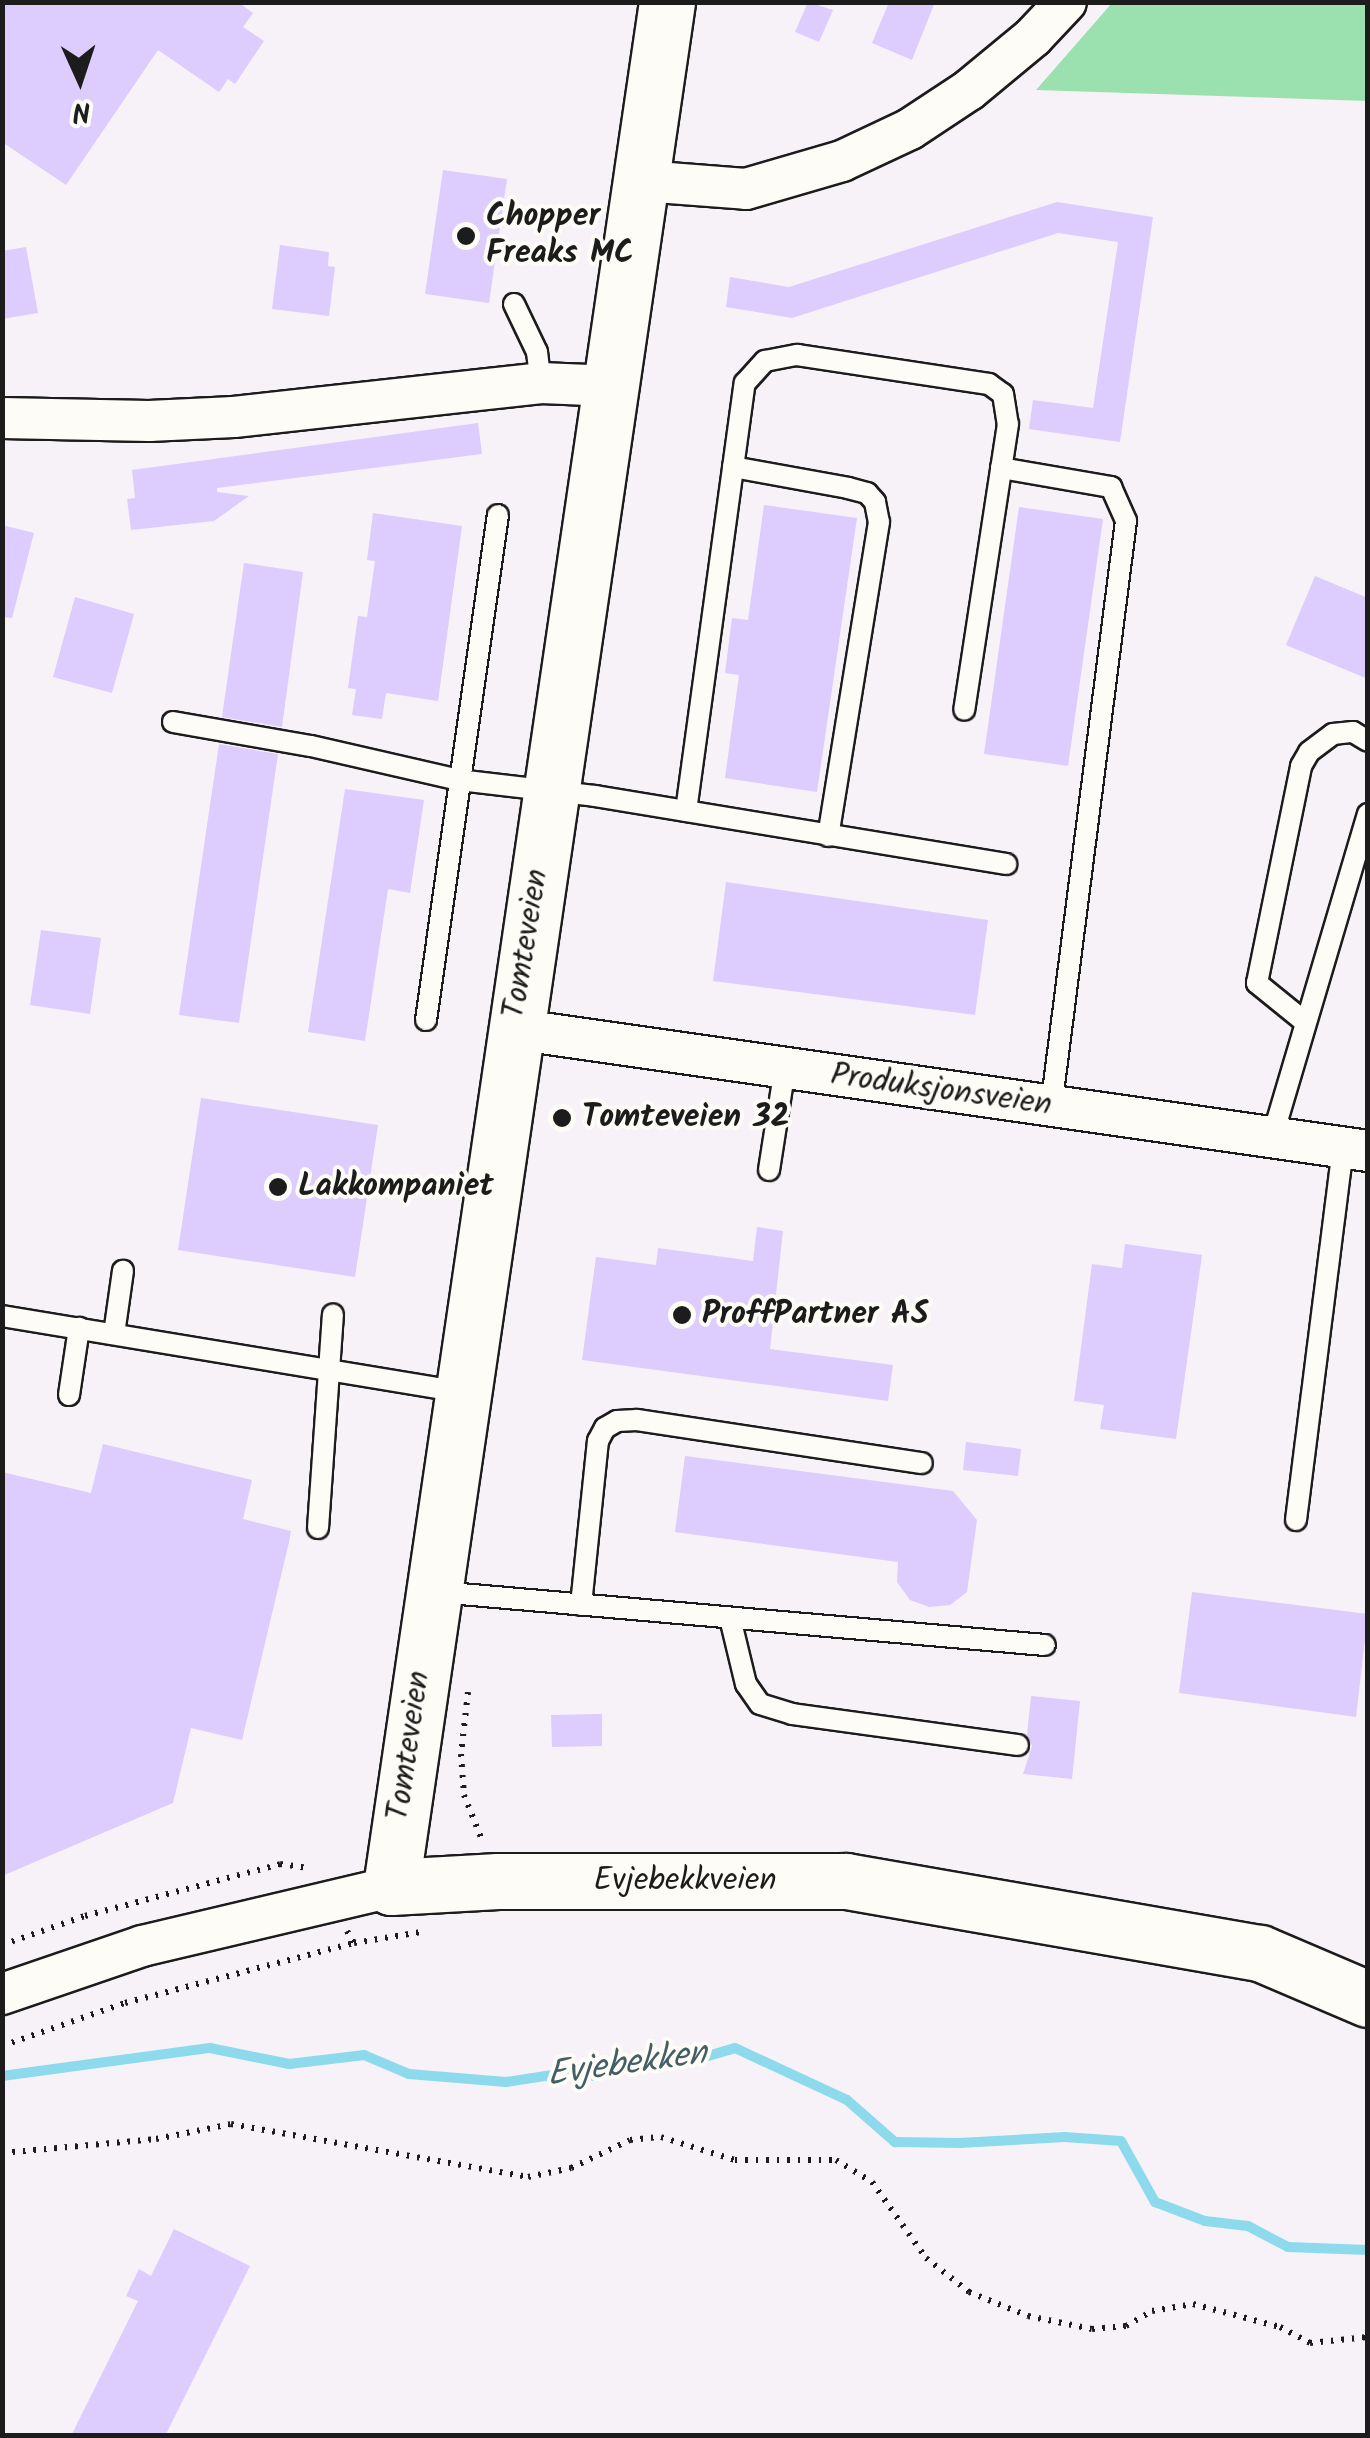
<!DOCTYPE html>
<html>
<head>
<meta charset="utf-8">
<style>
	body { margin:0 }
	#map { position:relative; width:1370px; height:2438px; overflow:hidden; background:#f7f2f8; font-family:Kalam,sans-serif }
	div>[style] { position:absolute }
	.green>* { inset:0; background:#9be1af }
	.stream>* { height:10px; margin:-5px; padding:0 5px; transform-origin:5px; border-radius:5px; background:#8ddaed }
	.building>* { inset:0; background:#ddccfe }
	.path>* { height:6px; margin-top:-3px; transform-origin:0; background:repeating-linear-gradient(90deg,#1c1c1c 0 2.5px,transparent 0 10.5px) }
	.roads { filter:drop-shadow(2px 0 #1c1c1c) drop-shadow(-2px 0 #1c1c1c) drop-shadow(0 2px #1c1c1c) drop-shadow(0 -2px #1c1c1c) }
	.lane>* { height:20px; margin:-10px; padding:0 10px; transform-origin:10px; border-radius:10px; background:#fdfcf7 }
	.street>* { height:40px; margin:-20px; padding:0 20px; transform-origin:20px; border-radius:20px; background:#fdfcf7 }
	.secondary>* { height:55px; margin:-27.5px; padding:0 27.5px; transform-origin:27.5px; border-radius:27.5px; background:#fdfcf7 }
	.dots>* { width:28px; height:28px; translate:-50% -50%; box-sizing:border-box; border:5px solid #fdfcf7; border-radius:50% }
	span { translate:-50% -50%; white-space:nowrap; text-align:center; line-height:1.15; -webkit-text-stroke:8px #fdfcf7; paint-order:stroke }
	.poi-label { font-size:32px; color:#1c1c1c; font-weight:700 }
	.left { translate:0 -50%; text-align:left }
	.street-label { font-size:32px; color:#1c1c1c }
	.water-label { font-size:35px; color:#445e65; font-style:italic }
	.frame { position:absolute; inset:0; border:5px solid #1c1c1c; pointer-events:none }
	.north { position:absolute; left:30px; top:30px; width:100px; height:100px; -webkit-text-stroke:8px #fdfcf7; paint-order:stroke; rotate:177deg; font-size:28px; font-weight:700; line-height:40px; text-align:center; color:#1c1c1c }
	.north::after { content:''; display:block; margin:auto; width:35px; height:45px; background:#1c1c1c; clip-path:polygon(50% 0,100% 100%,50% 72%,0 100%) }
</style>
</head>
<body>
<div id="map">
	<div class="green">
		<div style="clip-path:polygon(1112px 3px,1367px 3px,1367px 101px,1036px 90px)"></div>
	</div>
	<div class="stream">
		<div style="left:2px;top:2076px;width:210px;rotate:-7.7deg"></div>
		<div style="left:210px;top:2048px;width:81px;rotate:11.4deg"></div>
		<div style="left:289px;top:2064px;width:76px;rotate:-6.8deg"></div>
		<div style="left:364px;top:2055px;width:49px;rotate:22.9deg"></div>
		<div style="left:409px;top:2074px;width:97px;rotate:4.7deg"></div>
		<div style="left:506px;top:2082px;width:66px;rotate:-8.7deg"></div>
		<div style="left:571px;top:2072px;width:24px;rotate:9deg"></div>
		<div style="left:595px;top:2076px;width:49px;rotate:-21.4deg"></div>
		<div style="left:641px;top:2058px;width:40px;rotate:8.5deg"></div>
		<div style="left:681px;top:2064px;width:56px;rotate:-16.5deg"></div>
		<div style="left:735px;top:2048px;width:123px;rotate:24.9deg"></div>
		<div style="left:847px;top:2100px;width:64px;rotate:41.2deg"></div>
		<div style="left:895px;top:2142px;width:65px;rotate:0.9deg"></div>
		<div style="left:960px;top:2143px;width:105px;rotate:-3.3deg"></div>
		<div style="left:1065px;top:2137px;width:56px;rotate:4.1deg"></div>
		<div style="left:1121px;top:2141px;width:70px;rotate:60.9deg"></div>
		<div style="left:1155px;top:2202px;width:53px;rotate:20.8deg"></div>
		<div style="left:1205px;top:2221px;width:43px;rotate:6.6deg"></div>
		<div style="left:1248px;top:2226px;width:45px;rotate:27.7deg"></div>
		<div style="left:1288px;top:2247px;width:80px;rotate:2.1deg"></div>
	</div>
	<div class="building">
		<div style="clip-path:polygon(2px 2px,238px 2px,253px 13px,243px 27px,264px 41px,235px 84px,228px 79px,219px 92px,158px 50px,66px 185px,2px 142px)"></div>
		<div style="clip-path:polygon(808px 2px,833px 10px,819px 42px,795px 32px)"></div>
		<div style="clip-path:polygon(889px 2px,935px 2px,912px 60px,872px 43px)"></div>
		<div style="clip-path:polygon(443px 170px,507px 179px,489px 303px,425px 294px)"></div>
		<div style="clip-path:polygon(1057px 202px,1153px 217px,1120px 442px,1029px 429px,1033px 400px,1093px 408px,1118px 242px,1058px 233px,792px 318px,726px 307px,730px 277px,789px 287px)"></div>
		<div style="clip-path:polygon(280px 245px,329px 252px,328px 266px,335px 267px,329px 316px,272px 309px)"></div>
		<div style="clip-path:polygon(26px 247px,38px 313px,2px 319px,2px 251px)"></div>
		<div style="clip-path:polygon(478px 423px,482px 454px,217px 488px,217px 492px,249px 496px,214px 521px,131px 530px,127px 499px,135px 498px,132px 470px)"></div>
		<div style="clip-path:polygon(764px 505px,857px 518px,817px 792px,725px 778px,739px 675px,725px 673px,732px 618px,748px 620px)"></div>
		<div style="clip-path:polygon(1019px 507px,1103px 519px,1068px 766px,984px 754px)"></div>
		<div style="clip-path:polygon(373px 513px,462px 526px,438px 701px,386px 693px,382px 719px,352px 715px,356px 689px,348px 688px,358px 616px,367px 617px,375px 561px,367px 560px)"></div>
		<div style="clip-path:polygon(2px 525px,34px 533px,12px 618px,2px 617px)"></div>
		<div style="clip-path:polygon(244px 563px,303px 572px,282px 727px,222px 717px)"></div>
		<div style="clip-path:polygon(1315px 576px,1368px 598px,1368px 679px,1286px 645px)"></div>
		<div style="clip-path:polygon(75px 597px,134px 614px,112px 693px,53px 677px)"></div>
		<div style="clip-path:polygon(219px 744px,278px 754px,239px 1023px,179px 1015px)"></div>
		<div style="clip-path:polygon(345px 789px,424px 800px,410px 893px,388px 889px,365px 1041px,308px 1032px)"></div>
		<div style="clip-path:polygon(726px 882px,988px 920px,975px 1015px,713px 981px)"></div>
		<div style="clip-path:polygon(41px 930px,101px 938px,90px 1014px,30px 1005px)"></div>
		<div style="clip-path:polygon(201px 1098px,378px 1125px,355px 1277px,178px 1250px)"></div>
		<div style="clip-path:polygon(757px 1227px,783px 1231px,770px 1349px,893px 1365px,888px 1401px,582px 1360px,596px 1257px,656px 1265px,658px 1248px,753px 1261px)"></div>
		<div style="clip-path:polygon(1125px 1244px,1202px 1255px,1176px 1439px,1100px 1429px,1104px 1405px,1074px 1401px,1092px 1264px,1122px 1268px)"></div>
		<div style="clip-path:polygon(966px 1442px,1021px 1449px,1018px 1476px,963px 1470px)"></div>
		<div style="clip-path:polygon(103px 1444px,252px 1480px,243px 1519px,291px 1531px,289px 1542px,242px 1740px,191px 1728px,173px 1803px,2px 1876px,2px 1472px,91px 1493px)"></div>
		<div style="clip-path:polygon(685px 1456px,953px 1491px,977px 1520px,967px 1592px,950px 1605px,929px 1607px,910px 1600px,897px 1582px,898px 1562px,675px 1532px)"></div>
		<div style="clip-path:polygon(1192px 1592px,1368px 1614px,1356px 1717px,1179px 1693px)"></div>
		<div style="clip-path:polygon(1031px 1696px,1080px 1701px,1072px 1779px,1023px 1774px,1032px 1746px,1027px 1735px)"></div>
		<div style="clip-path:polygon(602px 1714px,602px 1746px,552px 1747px,551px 1715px)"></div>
		<div style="clip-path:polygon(174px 2229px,250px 2266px,165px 2436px,71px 2436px,138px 2301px,126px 2296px,139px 2269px,151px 2276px)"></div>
	</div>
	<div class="path">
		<div style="left:468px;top:1692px;width:62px;rotate:96.4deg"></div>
		<div style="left:461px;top:1754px;width:41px;rotate:85.8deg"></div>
		<div style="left:464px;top:1795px;width:48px;rotate:68.2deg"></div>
		<div style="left:347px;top:1931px;width:14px;rotate:60deg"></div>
		<div style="left:354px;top:1943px;width:68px;rotate:-9.3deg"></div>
		<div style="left:2px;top:1945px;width:88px;rotate:-19.3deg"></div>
		<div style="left:85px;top:1916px;width:202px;rotate:-14.9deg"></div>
		<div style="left:280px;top:1864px;width:29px;rotate:8deg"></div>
		<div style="left:2px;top:2046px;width:130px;rotate:-19.3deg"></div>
		<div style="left:125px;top:2003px;width:237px;rotate:-14.7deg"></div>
		<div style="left:2px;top:2153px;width:155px;rotate:-5.2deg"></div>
		<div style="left:156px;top:2139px;width:76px;rotate:-11.3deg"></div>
		<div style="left:231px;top:2124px;width:302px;rotate:10.1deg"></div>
		<div style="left:528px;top:2177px;width:44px;rotate:-11.8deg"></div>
		<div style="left:571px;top:2168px;width:65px;rotate:-25.4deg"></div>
		<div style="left:630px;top:2140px;width:31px;rotate:-6deg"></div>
		<div style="left:661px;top:2137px;width:77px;rotate:17.3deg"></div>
		<div style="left:735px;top:2160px;width:101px"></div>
		<div style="left:836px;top:2160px;width:42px;rotate:31.4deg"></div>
		<div style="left:872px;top:2182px;width:93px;rotate:54.6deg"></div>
		<div style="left:926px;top:2258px;width:55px;rotate:38.3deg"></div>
		<div style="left:969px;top:2292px;width:64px;rotate:22.1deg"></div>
		<div style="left:1028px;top:2316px;width:65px;rotate:11.5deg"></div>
		<div style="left:1092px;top:2329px;width:34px;rotate:-5deg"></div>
		<div style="left:1126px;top:2326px;width:30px;rotate:-30deg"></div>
		<div style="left:1152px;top:2311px;width:42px;rotate:-9.7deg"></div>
		<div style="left:1193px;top:2304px;width:90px;rotate:14.8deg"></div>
		<div style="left:1280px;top:2327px;width:34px;rotate:28deg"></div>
		<div style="left:1310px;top:2343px;width:58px;rotate:-5.9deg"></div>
	</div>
	<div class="roads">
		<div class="lane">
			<div style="left:514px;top:304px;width:53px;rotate:64.4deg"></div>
			<div style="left:537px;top:352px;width:31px;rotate:83deg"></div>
			<div style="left:733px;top:467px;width:117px;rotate:10.3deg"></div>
			<div style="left:848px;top:488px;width:20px;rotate:15deg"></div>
			<div style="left:867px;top:493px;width:12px;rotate:48deg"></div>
			<div style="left:875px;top:502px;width:20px;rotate:79deg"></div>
			<div style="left:879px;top:522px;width:318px;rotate:99.2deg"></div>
			<div style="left:1001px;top:468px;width:112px;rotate:9.8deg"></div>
			<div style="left:1111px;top:487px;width:37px;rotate:66deg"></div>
			<div style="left:1126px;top:521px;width:592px;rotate:97.28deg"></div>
			<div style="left:173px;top:722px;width:140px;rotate:9.9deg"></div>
			<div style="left:311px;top:746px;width:152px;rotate:12.9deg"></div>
			<div style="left:459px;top:780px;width:137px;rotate:6.7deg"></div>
			<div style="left:595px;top:796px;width:417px;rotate:9.4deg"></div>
			<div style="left:686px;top:811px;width:432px;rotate:-82.2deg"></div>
			<div style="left:745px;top:383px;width:30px;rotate:-48deg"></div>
			<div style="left:765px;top:361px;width:33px;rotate:-11deg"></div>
			<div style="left:797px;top:355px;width:194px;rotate:8.6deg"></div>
			<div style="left:989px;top:384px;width:17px;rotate:36deg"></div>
			<div style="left:1003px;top:394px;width:30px;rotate:81deg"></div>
			<div style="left:1008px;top:424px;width:289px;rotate:98.7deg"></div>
			<div style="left:426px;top:1020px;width:510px;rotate:-81.89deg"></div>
			<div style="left:1305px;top:1022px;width:62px;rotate:-140.9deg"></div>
			<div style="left:1257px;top:983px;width:221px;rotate:-78.5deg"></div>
			<div style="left:1301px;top:766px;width:16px;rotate:-60deg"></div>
			<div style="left:1309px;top:752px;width:30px;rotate:-37deg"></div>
			<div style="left:1333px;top:734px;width:20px;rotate:-6deg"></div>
			<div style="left:1353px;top:732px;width:17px;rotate:31deg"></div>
			<div style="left:1272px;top:1138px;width:338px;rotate:-73.5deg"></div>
			<div style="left:769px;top:1170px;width:103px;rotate:-81.1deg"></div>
			<div style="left:2px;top:1316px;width:464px;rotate:9.4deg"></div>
			<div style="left:114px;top:1334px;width:64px;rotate:-81.9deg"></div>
			<div style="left:69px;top:1395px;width:68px;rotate:-81.5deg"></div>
			<div style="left:1296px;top:1520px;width:375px;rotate:-82.8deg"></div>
			<div style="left:318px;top:1528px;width:214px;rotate:-86deg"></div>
			<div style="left:438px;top:1592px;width:609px;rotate:4.99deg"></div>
			<div style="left:581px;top:1605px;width:165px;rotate:-84.1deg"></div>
			<div style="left:598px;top:1441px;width:15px;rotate:-62deg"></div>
			<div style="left:605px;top:1428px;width:14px;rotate:-30deg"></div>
			<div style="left:617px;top:1421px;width:20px;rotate:-3deg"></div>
			<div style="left:637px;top:1420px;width:288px;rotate:8.6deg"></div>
			<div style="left:730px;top:1618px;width:68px;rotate:76.4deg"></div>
			<div style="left:746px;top:1684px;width:24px;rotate:55deg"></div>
			<div style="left:760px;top:1704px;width:34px;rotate:17deg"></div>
			<div style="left:792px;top:1714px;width:228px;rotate:7.8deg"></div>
		</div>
		<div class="street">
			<div style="left:643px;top:181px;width:103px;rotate:4.4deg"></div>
			<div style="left:746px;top:189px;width:100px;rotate:-16.3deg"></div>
			<div style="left:842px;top:161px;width:75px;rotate:-25.2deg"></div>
			<div style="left:910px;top:129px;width:71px;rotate:-33.5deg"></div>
			<div style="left:969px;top:90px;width:83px;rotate:-39.6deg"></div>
			<div style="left:1033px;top:37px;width:48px;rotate:-46.7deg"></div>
			<div style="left:2px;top:418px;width:147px;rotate:1.2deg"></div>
			<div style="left:149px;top:421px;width:85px;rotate:-2.7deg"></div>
			<div style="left:234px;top:417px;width:309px;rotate:-6.3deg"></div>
			<div style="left:541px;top:383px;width:72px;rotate:2.4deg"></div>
			<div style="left:514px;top:1029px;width:863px;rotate:8.13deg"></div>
			<div style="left:2px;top:1994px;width:148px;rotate:-18.9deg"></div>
			<div style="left:142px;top:1946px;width:256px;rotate:-13.3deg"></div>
		</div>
		<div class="secondary">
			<div style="left:667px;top:2px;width:1905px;rotate:98.33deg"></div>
			<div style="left:391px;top:1887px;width:107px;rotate:-3.2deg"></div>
			<div style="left:498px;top:1881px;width:348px"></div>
			<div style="left:846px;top:1881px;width:420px;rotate:9.9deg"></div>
			<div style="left:1260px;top:1953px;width:117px;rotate:23.1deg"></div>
		</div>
	</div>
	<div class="dots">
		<div style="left:466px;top:236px;background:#1c1c1c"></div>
		<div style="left:562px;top:1118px;background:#1c1c1c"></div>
		<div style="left:278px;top:1187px;background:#1c1c1c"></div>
		<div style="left:682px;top:1315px;background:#1c1c1c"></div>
	</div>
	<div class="poi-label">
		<span class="left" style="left:486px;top:236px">Chopper<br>Freaks MC</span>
		<span class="left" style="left:582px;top:1118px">Tomteveien 32</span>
		<span class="left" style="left:298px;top:1187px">Lakkompaniet</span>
		<span class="left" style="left:702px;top:1315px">ProffPartner AS</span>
	</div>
	<div class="street-label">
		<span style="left:527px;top:944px;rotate:-81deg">Tomteveien</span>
		<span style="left:941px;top:1091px;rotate:8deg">Produksjonsveien</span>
		<span style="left:410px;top:1746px;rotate:-82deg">Tomteveien</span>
		<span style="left:685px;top:1881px">Evjebekkveien</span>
	</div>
	<div class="water-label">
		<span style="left:627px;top:2065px;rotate:-8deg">Evjebekken</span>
	</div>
	<div class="frame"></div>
	<div class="north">N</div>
</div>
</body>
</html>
